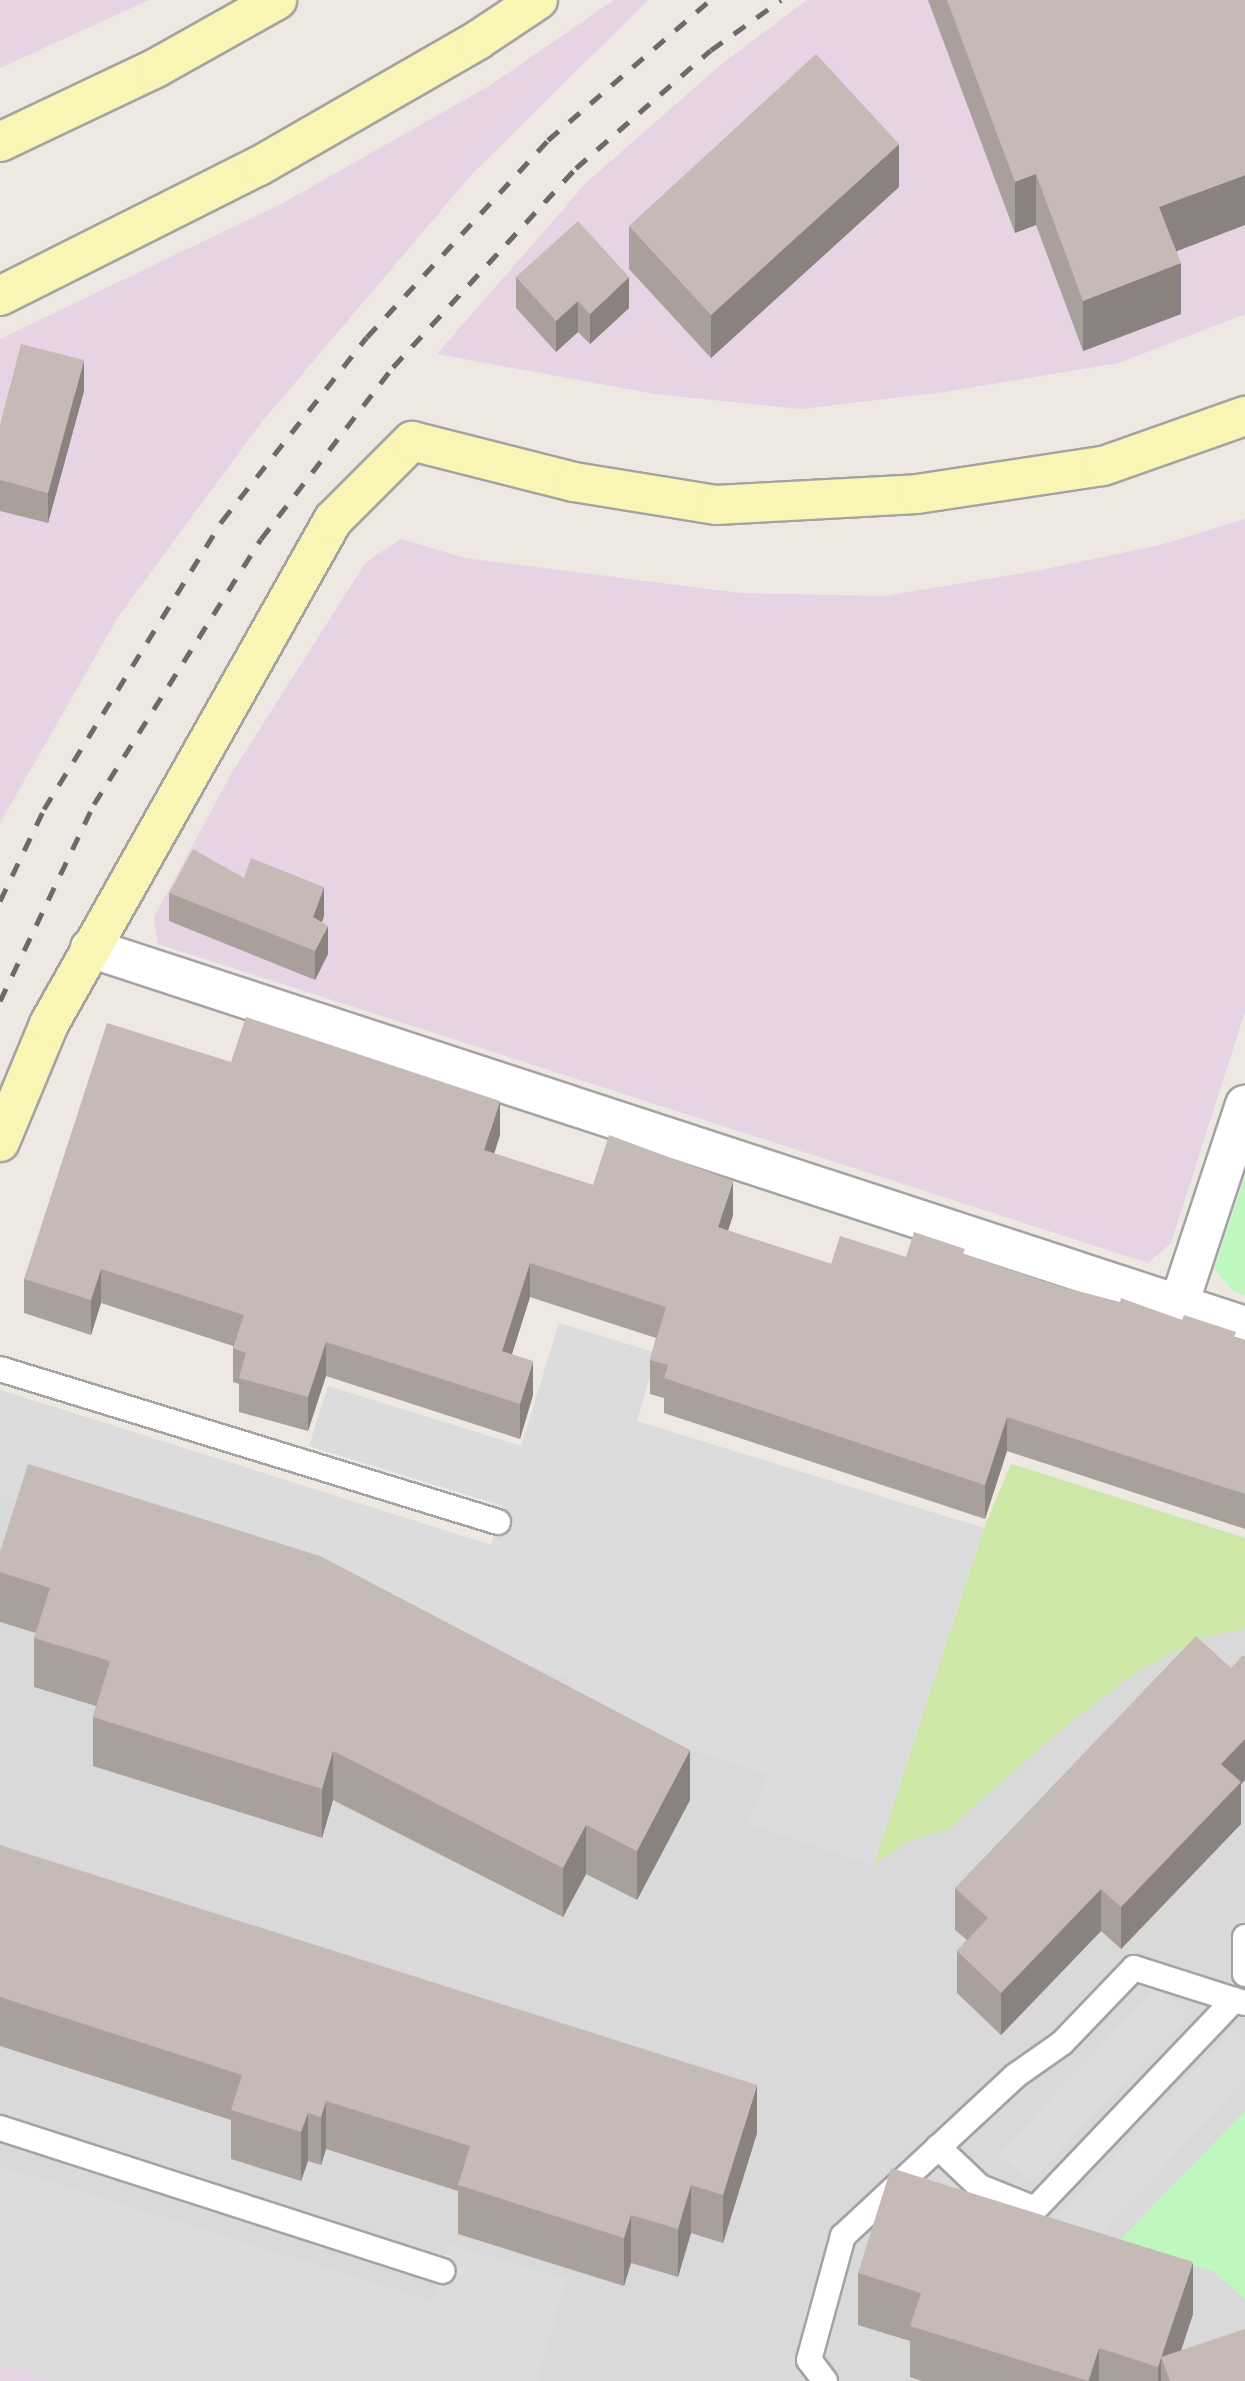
<!DOCTYPE html>
<html>
<head>
<meta charset="utf-8">
<style>
	body { margin:0 }
	#map { position:relative; width:1245px; height:2381px; overflow:hidden; background:#ede8e2; font-family:Figtree,sans-serif }
	div>[style] { position:absolute }
	.residential>* { inset:0; background:#dad9d9 }
	.industrial>* { inset:0; background:#e6d4e4 }
	.grass>* { inset:0; background:#cde7a7 }
	.park>* { inset:0; background:#bef8be }
	.parking>* { inset:0; background:#dcdcdc }
	.roads { filter:drop-shadow(2px 0 #a3a3a3) drop-shadow(-2px 0 #a3a3a3) drop-shadow(0 2px #a3a3a3) drop-shadow(0 -2px #a3a3a3) }
	.lane>* { height:24px; margin:-12px; padding:0 12px; transform-origin:12px; border-radius:12px; background:#fff }
	.street>* { height:38px; margin:-19px; padding:0 19px; transform-origin:19px; border-radius:19px; background:#fff }
	.secondary>* { height:38px; margin:-19px; padding:0 19px; transform-origin:19px; border-radius:19px; background:#f8f5b5 }
	.rail>* { height:5px; margin-top:-2.5px; transform-origin:0; background:repeating-linear-gradient(90deg,#6a6a6a 0 14px,transparent 0 28px) }
	.wall>* { inset:0; background:#a9a09c }
	.shaded-wall>* { inset:0; background:#8a827f }
	.building>* { inset:0; background:#c5bab5 }
	span { translate:-50% -50%; white-space:nowrap; text-align:center; line-height:1.15; -webkit-text-stroke:7px #fff; paint-order:stroke }
</style>
</head>
<body>
<div id="map">
	<div class="residential">
		<div style="clip-path:polygon(0 1390px,931px 1684px,1011px 1464px,1245px 1538px,1245px 2381px,53px 2381px,0 2366px)"></div>
	</div>
	<div class="industrial">
		<div style="clip-path:polygon(0 0,149px 0,0 68px)"></div>
		<div style="clip-path:polygon(614px 0,648px 0,472px 174px,260px 424px,118px 617px,0 823px,0 339px,283px 203px,489px 86px)"></div>
		<div style="clip-path:polygon(807px 0,1245px 0,1245px 314px,1119px 363px,945px 392px,801px 409px,655px 394px,437px 354px,586px 183px,718px 67px)"></div>
		<div style="clip-path:polygon(1245px 519px,1245px 1012px,1171px 1243px,1148px 1263px,158px 944px,154px 917px,231px 774px,366px 562px,401px 539px,465px 558px,741px 593px,884px 596px,1036px 571px,1160px 545px)"></div>
		<div style="clip-path:polygon(0 2366px,53px 2381px,0 2381px)"></div>
	</div>
	<div class="grass">
		<div style="clip-path:polygon(1011px 1464px,1245px 1538px,1245px 1629px,1208px 1636px,1143px 1668px,1076px 1717px,947px 1830px,909px 1841px,874px 1865px,984px 1528px)"></div>
	</div>
	<div class="park">
		<div style="clip-path:polygon(1245px 1176px,1245px 1295px,1233px 1291px,1214px 1269px)"></div>
		<div style="clip-path:polygon(1245px 2111px,1245px 2299px,1213px 2271px,1115px 2245px)"></div>
	</div>
	<div class="parking">
		<div style="clip-path:polygon(559px 1323px,657px 1353px,637px 1421px,984px 1528px,874px 1865px,748px 1824px,767px 1774px,559px 1708px,568px 1678px,0 1495px,0 1390px,491px 1545px,503px 1506px,309px 1446px,328px 1386px,521px 1446px)"></div>
		<div style="clip-path:polygon(1157px 1985px,1188px 2015px,1030px 2182px,999px 2154px)"></div>
		<div style="clip-path:polygon(1232px 2030px,1245px 2042px,1245px 2080px,1088px 2247px,1057px 2217px)"></div>
		<div style="clip-path:polygon(0 2166px,433px 2301px,450px 2245px,567px 2279px,537px 2381px,53px 2381px,0 2366px)"></div>
	</div>
	<div class="roads">
		<div class="lane">
			<div style="left:0;top:1369px;width:521px;rotate:17.08deg"></div>
			<div style="left:1245px;top:1937px;width:37px;rotate:90deg"></div>
			<div style="left:0;top:2128px;width:465px;rotate:17.9deg"></div>
			<div style="left:938px;top:2147px;width:58px;rotate:43.6deg"></div>
			<div style="left:980px;top:2187px;width:59px;rotate:21.8deg"></div>
			<div style="left:1035px;top:2209px;width:289px;rotate:-46.4deg"></div>
			<div style="left:1234px;top:2000px;width:11px;rotate:15deg"></div>
			<div style="left:825px;top:2381px;width:26px;rotate:-127deg"></div>
			<div style="left:809px;top:2360px;width:129px;rotate:-74.7deg"></div>
			<div style="left:843px;top:2236px;width:235px;rotate:-42.9deg"></div>
			<div style="left:1015px;top:2076px;width:57px;rotate:-35.1deg"></div>
			<div style="left:1062px;top:2043px;width:104px;rotate:-46.2deg"></div>
			<div style="left:1134px;top:1968px;width:105px;rotate:17.7deg"></div>
		</div>
		<div class="street">
			<div style="left:90px;top:948px;width:1215px;rotate:18.12deg"></div>
			<div style="left:1179px;top:1304px;width:210px;rotate:-71.7deg"></div>
		</div>
		<div class="secondary">
			<div style="left:0;top:142px;width:173px;rotate:-25.4deg"></div>
			<div style="left:156px;top:68px;width:139px;rotate:-29.3deg"></div>
			<div style="left:0;top:296px;width:290px;rotate:-26.7deg"></div>
			<div style="left:259px;top:166px;width:253px;rotate:-29.9deg"></div>
			<div style="left:478px;top:40px;width:72px;rotate:-33.7deg"></div>
			<div style="left:0;top:1142px;width:128px;rotate:-67.4deg"></div>
			<div style="left:49px;top:1024px;width:579px;rotate:-60.6deg"></div>
			<div style="left:333px;top:520px;width:112px;rotate:-45deg"></div>
			<div style="left:412px;top:441px;width:167px;rotate:14.2deg"></div>
			<div style="left:574px;top:482px;width:144px;rotate:9.2deg"></div>
			<div style="left:716px;top:505px;width:201px;rotate:-3.1deg"></div>
			<div style="left:917px;top:494px;width:188px;rotate:-8.6deg"></div>
			<div style="left:1103px;top:466px;width:151px;rotate:-19.4deg"></div>
		</div>
	</div>
	<div class="rail">
		<div style="left:0;top:901px;width:102px;rotate:-64.4deg"></div>
		<div style="left:44px;top:809px;width:339px;rotate:-58.3deg"></div>
		<div style="left:222px;top:521px;width:234px;rotate:-51.8deg"></div>
		<div style="left:367px;top:337px;width:268px;rotate:-47.4deg"></div>
		<div style="left:548px;top:140px;width:214px;rotate:-40.8deg"></div>
		<div style="left:0;top:1001px;width:218px;rotate:-64.5deg"></div>
		<div style="left:94px;top:804px;width:313px;rotate:-57.8deg"></div>
		<div style="left:261px;top:539px;width:217px;rotate:-52.5deg"></div>
		<div style="left:393px;top:367px;width:270px;rotate:-47.4deg"></div>
		<div style="left:576px;top:168px;width:179px;rotate:-41.2deg"></div>
		<div style="left:711px;top:50px;width:86px;rotate:-35.5deg"></div>
	</div>
	<div class="wall">
		<div style="clip-path:polygon(928px 0,1245px 0,1177px 251px,1181px 314px,1083px 351px,1036px 225px,1015px 233px)"></div>
		<div style="clip-path:polygon(899px 187px,711px 358px,629px 269px,629px 226px)"></div>
		<div style="clip-path:polygon(516px 277px,629px 308px,590px 344px,578px 332px,556px 352px,516px 308px)"></div>
		<div style="clip-path:polygon(84px 391px,48px 523px,0 511px,0 425px)"></div>
		<div style="clip-path:polygon(244px 878px,324px 916px,322px 922px,328px 954px,315px 980px,169px 921px,169px 893px)"></div>
		<div style="clip-path:polygon(231px 1062px,500px 1135px,494px 1154px,593px 1185px,733px 1215px,728px 1231px,831px 1264px,906px 1257px,965px 1255px,1062px 1287px,1182px 1320px,1245px 1340px,1245px 1529px,1007px 1451px,985px 1519px,664px 1413px,664px 1398px,650px 1394px,650px 1360px,656px 1338px,530px 1297px,512px 1354px,533px 1395px,520px 1439px,326px 1376px,308px 1431px,239px 1412px,239px 1384px,233px 1382px,233px 1346px,101px 1303px,91px 1335px,24px 1313px,24px 1279px)"></div>
		<div style="clip-path:polygon(0 1552px,690px 1800px,637px 1900px,586px 1874px,563px 1917px,333px 1800px,322px 1838px,93px 1766px,93px 1717px,96px 1706px,34px 1687px,34px 1638px,36px 1633px,0 1622px)"></div>
		<div style="clip-path:polygon(1245px 1657px,1245px 1780px,1241px 1784px,1241px 1824px,1121px 1949px,1101px 1931px,1001px 2035px,957px 1993px,957px 1951px,967px 1940px,955px 1930px,955px 1888px)"></div>
		<div style="clip-path:polygon(0 1845px,757px 2133px,723px 2243px,691px 2233px,678px 2277px,631px 2263px,624px 2286px,458px 2234px,458px 2191px,326px 2149px,321px 2165px,308px 2161px,301px 2181px,231px 2159px,231px 2120px,0 2046px)"></div>
		<div style="clip-path:polygon(858px 2273px,1193px 2314px,1181px 2350px,1245px 2381px,922px 2381px,910px 2377px,910px 2341px,858px 2325px)"></div>
	</div>
	<div class="shaded-wall">
		<div style="clip-path:polygon(899px 144px,899px 187px,711px 358px,711px 315px)"></div>
		<div style="clip-path:polygon(1036px 174px,1036px 225px,1015px 233px,1015px 182px)"></div>
		<div style="clip-path:polygon(1245px 175px,1245px 225px,1159px 258px,1159px 207px)"></div>
		<div style="clip-path:polygon(1181px 263px,1181px 314px,1083px 351px,1083px 301px)"></div>
		<div style="clip-path:polygon(629px 277px,629px 308px,590px 344px,590px 314px)"></div>
		<div style="clip-path:polygon(578px 301px,578px 332px,556px 352px,556px 321px)"></div>
		<div style="clip-path:polygon(84px 360px,84px 391px,48px 523px,48px 493px)"></div>
		<div style="clip-path:polygon(324px 887px,324px 916px,313px 945px,313px 917px)"></div>
		<div style="clip-path:polygon(328px 926px,328px 954px,315px 980px,315px 951px)"></div>
		<div style="clip-path:polygon(500px 1101px,500px 1135px,484px 1185px,484px 1150px)"></div>
		<div style="clip-path:polygon(733px 1181px,733px 1215px,718px 1262px,718px 1227px)"></div>
		<div style="clip-path:polygon(530px 1263px,530px 1297px,502px 1385px,502px 1351px)"></div>
		<div style="clip-path:polygon(101px 1269px,101px 1303px,91px 1335px,91px 1300px)"></div>
		<div style="clip-path:polygon(326px 1342px,326px 1376px,308px 1431px,308px 1397px)"></div>
		<div style="clip-path:polygon(533px 1361px,533px 1395px,520px 1439px,520px 1404px)"></div>
		<div style="clip-path:polygon(1007px 1417px,1007px 1451px,985px 1519px,985px 1485px)"></div>
		<div style="clip-path:polygon(1245px 1739px,1245px 1780px,1241px 1784px,1241px 1824px,1121px 1949px,1121px 1907px,1221px 1764px)"></div>
		<div style="clip-path:polygon(690px 1750px,690px 1800px,637px 1900px,637px 1851px)"></div>
		<div style="clip-path:polygon(333px 1751px,333px 1800px,322px 1838px,322px 1789px)"></div>
		<div style="clip-path:polygon(586px 1825px,586px 1874px,563px 1917px,563px 1868px)"></div>
		<div style="clip-path:polygon(1101px 1889px,1101px 1931px,1001px 2035px,1001px 1993px)"></div>
		<div style="clip-path:polygon(757px 2085px,757px 2133px,723px 2243px,723px 2195px)"></div>
		<div style="clip-path:polygon(326px 2101px,326px 2149px,321px 2165px,321px 2117px)"></div>
		<div style="clip-path:polygon(308px 2113px,308px 2161px,301px 2181px,301px 2132px)"></div>
		<div style="clip-path:polygon(691px 2185px,691px 2233px,678px 2277px,678px 2229px)"></div>
		<div style="clip-path:polygon(631px 2215px,631px 2263px,624px 2286px,624px 2238px)"></div>
		<div style="clip-path:polygon(1193px 2262px,1193px 2314px,1171px 2381px,1161px 2357px)"></div>
		<div style="clip-path:polygon(1099px 2348px,1099px 2381px,1089px 2381px)"></div>
		<div style="clip-path:polygon(1161px 2357px,1161px 2381px,1158px 2381px,1158px 2367px)"></div>
	</div>
	<div class="building">
		<div style="clip-path:polygon(947px 0,1245px 0,1245px 175px,1159px 207px,1181px 263px,1083px 301px,1036px 174px,1015px 182px)"></div>
		<div style="clip-path:polygon(816px 54px,899px 144px,711px 315px,629px 226px)"></div>
		<div style="clip-path:polygon(578px 221px,629px 277px,590px 314px,578px 301px,556px 321px,516px 277px)"></div>
		<div style="clip-path:polygon(21px 344px,84px 360px,48px 493px,0 480px,0 425px)"></div>
		<div style="clip-path:polygon(193px 849px,244px 878px,251px 858px,324px 887px,313px 917px,328px 926px,315px 951px,169px 893px)"></div>
		<div style="clip-path:polygon(246px 1017px,500px 1101px,484px 1150px,593px 1185px,609px 1135px,733px 1181px,718px 1227px,831px 1264px,840px 1236px,906px 1257px,914px 1232px,965px 1249px,963px 1254px,1062px 1287px,1120px 1302px,1121px 1298px,1182px 1320px,1184px 1315px,1236px 1332px,1234px 1337px,1245px 1340px,1245px 1494px,1007px 1417px,985px 1485px,664px 1378px,668px 1365px,650px 1360px,666px 1307px,530px 1263px,502px 1351px,533px 1361px,520px 1404px,326px 1342px,308px 1397px,239px 1378px,246px 1353px,233px 1348px,244px 1315px,101px 1269px,91px 1300px,24px 1279px,107px 1023px,231px 1062px)"></div>
		<div style="clip-path:polygon(28px 1464px,320px 1556px,690px 1750px,637px 1851px,586px 1825px,563px 1868px,333px 1751px,322px 1789px,93px 1717px,110px 1661px,34px 1638px,50px 1588px,0 1572px,0 1552px)"></div>
		<div style="clip-path:polygon(1196px 1636px,1231px 1668px,1243px 1655px,1245px 1657px,1245px 1739px,1221px 1764px,1241px 1782px,1121px 1907px,1101px 1889px,1001px 1993px,957px 1951px,988px 1918px,955px 1888px)"></div>
		<div style="clip-path:polygon(0 1845px,757px 2085px,723px 2195px,691px 2185px,678px 2229px,631px 2215px,624px 2238px,458px 2185px,470px 2146px,326px 2101px,321px 2117px,308px 2113px,301px 2132px,231px 2110px,242px 2075px,0 1997px)"></div>
		<div style="clip-path:polygon(891px 2168px,1193px 2262px,1158px 2367px,1099px 2348px,1088px 2381px,910px 2326px,921px 2293px,858px 2273px)"></div>
		<div style="clip-path:polygon(1245px 2329px,1245px 2381px,1170px 2381px,1161px 2357px)"></div>
	</div>
</div>
</body>
</html>
